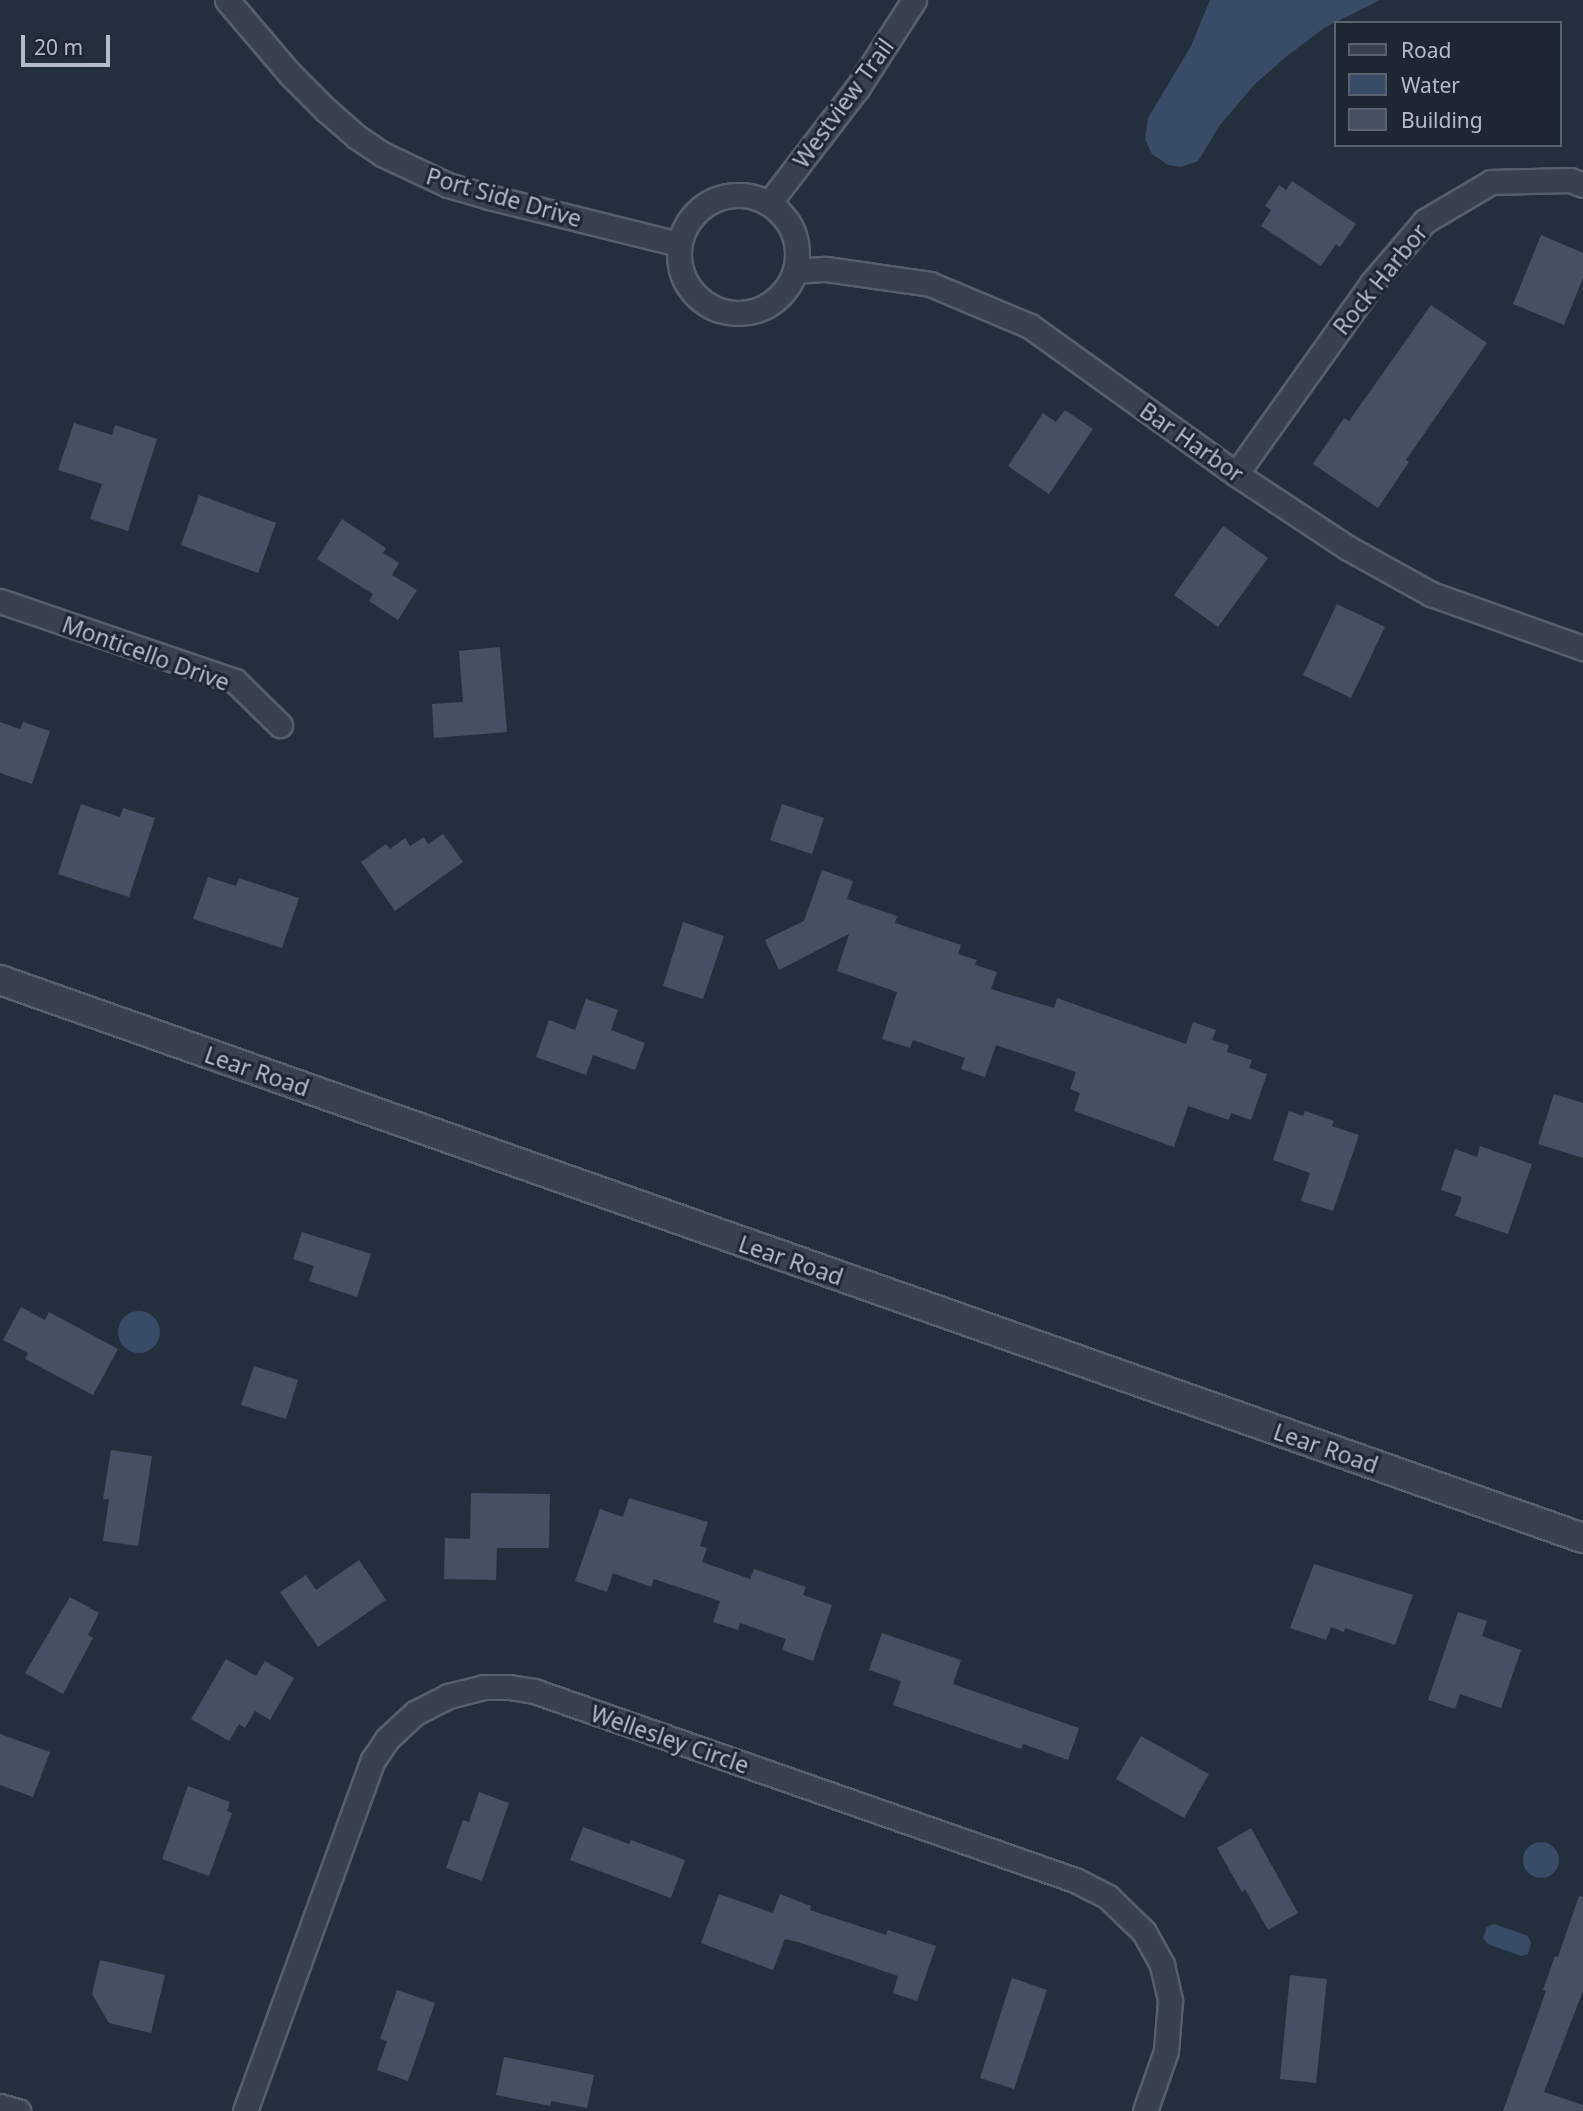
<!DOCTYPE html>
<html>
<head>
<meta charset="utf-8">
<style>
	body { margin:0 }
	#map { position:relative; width:1583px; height:2111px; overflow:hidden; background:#242f3e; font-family:"Noto Sans",sans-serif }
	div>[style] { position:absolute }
	.water>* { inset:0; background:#394c67 }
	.round { border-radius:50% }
	.building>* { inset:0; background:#455162 }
	.roads { filter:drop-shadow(2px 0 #565f6c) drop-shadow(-2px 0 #565f6c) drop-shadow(0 2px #565f6c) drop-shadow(0 -2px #565f6c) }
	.minor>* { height:23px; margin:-11.5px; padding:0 11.5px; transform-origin:11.5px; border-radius:11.5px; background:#38414e }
	.minor>.ring { margin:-11.5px; padding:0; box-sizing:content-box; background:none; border:23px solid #38414e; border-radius:50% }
	.tertiary>* { height:28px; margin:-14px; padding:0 14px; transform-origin:14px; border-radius:14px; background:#38414e }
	span { translate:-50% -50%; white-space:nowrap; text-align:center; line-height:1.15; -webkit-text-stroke:6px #1d2633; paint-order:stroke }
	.street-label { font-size:23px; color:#b4bcc9 }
	.legend { position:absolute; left:1334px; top:21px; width:228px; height:126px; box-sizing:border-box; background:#1d2633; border:2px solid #59626f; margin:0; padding:9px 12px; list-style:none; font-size:21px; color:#b4bcc9 }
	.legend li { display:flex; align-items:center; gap:14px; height:35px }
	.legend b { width:35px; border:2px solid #59626f }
	.scale { position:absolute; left:21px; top:35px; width:89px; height:32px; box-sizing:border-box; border:4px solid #b4bcc9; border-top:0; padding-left:9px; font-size:21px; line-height:24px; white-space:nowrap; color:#b4bcc9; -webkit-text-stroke:5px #1d2633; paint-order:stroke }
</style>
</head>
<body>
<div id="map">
	<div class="water">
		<div style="clip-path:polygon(1210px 0,1380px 0,1324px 28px,1287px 56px,1255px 84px,1220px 125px,1198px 161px,1181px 167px,1168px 165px,1152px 154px,1145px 139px,1148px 118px,1191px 46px)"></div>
		<div class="round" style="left:118px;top:1311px;width:42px;height:42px"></div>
		<div class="round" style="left:1523px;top:1842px;width:36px;height:36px"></div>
		<div style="clip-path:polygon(1494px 1924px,1528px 1936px,1531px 1943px,1528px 1954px,1521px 1956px,1488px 1944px,1483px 1938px,1487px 1927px)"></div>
	</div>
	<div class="building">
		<div style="clip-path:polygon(1292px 181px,1356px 224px,1340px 247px,1336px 244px,1321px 266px,1261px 226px,1271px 210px,1265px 206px,1279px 185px,1286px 190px)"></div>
		<div style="clip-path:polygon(1541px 235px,1583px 253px,1583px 278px,1564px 325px,1513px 304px)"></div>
		<div style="clip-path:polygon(1431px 305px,1487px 343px,1406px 460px,1409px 462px,1378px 508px,1313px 464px,1344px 418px,1349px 421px)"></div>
		<div style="clip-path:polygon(1065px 410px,1093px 429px,1049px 494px,1008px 466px,1043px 413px,1056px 422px)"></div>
		<div style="clip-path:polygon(74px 423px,112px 435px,115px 425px,157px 439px,128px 531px,90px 519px,102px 484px,58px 470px)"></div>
		<div style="clip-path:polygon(199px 495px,276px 523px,258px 573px,181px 545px)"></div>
		<div style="clip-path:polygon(342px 519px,386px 548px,383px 553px,399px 563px,392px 575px,417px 590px,398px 620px,369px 601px,373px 594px,317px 559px)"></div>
		<div style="clip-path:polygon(1223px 526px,1268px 558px,1218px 627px,1174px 595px)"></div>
		<div style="clip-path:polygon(1337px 604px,1385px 627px,1351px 698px,1303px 675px)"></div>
		<div style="clip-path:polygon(500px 647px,507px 732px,434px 738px,432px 704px,463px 702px,459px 651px)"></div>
		<div style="clip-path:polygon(0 722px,20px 729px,23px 722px,50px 731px,32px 784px,0 773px)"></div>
		<div style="clip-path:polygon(81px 804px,120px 817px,123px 808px,155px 818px,129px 897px,58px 874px)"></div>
		<div style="clip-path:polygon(782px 804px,824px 818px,812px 854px,770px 840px)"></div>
		<div style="clip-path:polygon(443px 834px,463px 862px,395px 911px,361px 862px,386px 844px,390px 849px,405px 838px,410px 846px,424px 837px,428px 844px)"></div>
		<div style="clip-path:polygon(822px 870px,853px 881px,847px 899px,897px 916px,895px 923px,961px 945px,958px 954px,977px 960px,975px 965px,997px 972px,991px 989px,1054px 1008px,1057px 998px,1186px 1044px,1193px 1022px,1216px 1030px,1212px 1040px,1229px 1045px,1227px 1052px,1252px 1060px,1249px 1068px,1267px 1074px,1251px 1120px,1231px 1113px,1229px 1120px,1188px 1106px,1174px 1147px,1074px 1111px,1080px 1093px,1070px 1089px,1076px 1072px,996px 1045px,985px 1077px,961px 1069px,965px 1058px,913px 1040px,910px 1048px,882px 1039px,897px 992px,837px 971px,849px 934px,779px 970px,765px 940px,804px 921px)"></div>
		<div style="clip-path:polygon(208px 877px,236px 886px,239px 878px,299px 898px,282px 948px,193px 919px)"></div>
		<div style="clip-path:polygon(683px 922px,724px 936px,703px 999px,663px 986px)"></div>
		<div style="clip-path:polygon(586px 999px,618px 1010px,611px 1030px,645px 1043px,635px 1070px,593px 1055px,586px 1075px,536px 1057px,549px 1020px,575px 1030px)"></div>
		<div style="clip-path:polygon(1554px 1094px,1583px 1103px,1583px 1158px,1538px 1144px)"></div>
		<div style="clip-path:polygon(1289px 1111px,1303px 1116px,1305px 1111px,1334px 1121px,1332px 1126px,1359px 1135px,1333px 1211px,1301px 1201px,1310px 1173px,1273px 1160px)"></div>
		<div style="clip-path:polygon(1480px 1146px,1532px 1164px,1508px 1234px,1455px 1216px,1462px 1197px,1441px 1190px,1455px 1149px,1477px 1157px)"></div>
		<div style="clip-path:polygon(302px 1232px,371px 1254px,357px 1297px,309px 1281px,314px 1266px,293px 1259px)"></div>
		<div style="clip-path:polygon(21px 1307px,45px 1320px,49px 1312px,118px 1349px,93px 1395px,25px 1359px,28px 1353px,3px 1340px)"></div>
		<div style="clip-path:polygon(254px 1366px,298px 1380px,286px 1419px,241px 1405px)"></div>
		<div style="clip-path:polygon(111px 1450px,152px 1456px,138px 1546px,103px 1541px,109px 1499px,103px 1499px)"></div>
		<div style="clip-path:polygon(471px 1493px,550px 1494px,549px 1548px,497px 1548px,496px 1580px,444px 1579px,445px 1538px,470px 1539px)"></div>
		<div style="clip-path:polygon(629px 1498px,708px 1522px,700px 1546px,707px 1548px,702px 1562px,750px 1579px,754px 1569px,806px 1587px,803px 1595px,832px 1605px,813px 1661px,782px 1650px,786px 1639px,740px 1623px,738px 1630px,713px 1622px,720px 1601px,654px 1579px,651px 1587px,613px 1573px,607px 1592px,575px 1581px,600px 1509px,623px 1517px)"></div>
		<div style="clip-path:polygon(359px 1560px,386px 1600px,318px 1647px,280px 1592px,306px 1575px,316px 1590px)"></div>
		<div style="clip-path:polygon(1314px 1564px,1413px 1595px,1395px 1645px,1345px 1628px,1344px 1632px,1331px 1627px,1326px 1640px,1290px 1628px)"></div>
		<div style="clip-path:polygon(70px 1597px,99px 1613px,88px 1635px,93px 1638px,63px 1694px,25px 1673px)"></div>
		<div style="clip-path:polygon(1458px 1612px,1487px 1621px,1482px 1636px,1521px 1650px,1501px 1708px,1460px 1694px,1455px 1709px,1428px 1700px)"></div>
		<div style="clip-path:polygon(882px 1633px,961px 1660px,953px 1684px,1079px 1728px,1068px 1760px,1023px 1744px,1021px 1749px,893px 1705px,901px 1681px,869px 1670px)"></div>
		<div style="clip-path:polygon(226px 1659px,256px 1676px,265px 1661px,294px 1678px,270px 1720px,255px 1711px,245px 1728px,239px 1724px,229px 1741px,191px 1719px)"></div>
		<div style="clip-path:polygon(0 1734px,50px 1752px,33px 1797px,0 1785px)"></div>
		<div style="clip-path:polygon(1141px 1736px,1209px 1774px,1184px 1818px,1116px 1779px)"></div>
		<div style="clip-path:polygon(188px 1786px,230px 1802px,227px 1811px,232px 1813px,209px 1876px,162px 1859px)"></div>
		<div style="clip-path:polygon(479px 1792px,509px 1803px,482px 1881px,446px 1868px,463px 1820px,469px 1822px)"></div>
		<div style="clip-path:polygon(583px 1827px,629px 1844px,631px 1840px,685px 1860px,671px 1898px,570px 1860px)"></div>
		<div style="clip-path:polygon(1251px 1828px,1298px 1913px,1268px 1930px,1245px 1889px,1242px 1892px,1217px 1848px)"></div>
		<div style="clip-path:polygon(719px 1894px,773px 1913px,780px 1894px,811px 1906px,810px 1910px,886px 1935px,888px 1930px,936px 1946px,917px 2001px,893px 1993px,898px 1976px,798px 1942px,785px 1939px,773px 1970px,701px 1943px)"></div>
		<div style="clip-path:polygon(1579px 1896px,1583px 1897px,1583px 1991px,1544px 2092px,1583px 2105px,1583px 2111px,1503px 2111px,1546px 1991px,1543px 1990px,1555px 1956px,1558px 1957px)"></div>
		<div style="clip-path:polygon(100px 1960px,165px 1975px,151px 2033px,109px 2023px,92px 1994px)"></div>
		<div style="clip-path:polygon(1290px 1975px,1327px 1979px,1316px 2083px,1280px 2079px)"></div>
		<div style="clip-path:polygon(1012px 1978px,1047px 1990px,1014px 2089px,980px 2078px)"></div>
		<div style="clip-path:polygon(397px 1990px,435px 2003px,408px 2081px,377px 2070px,387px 2041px,380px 2039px)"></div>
		<div style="clip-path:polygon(504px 2057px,594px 2075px,587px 2108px,551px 2101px,550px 2106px,496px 2095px)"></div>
	</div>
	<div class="roads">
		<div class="minor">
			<div style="left:227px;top:0;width:97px;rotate:49.6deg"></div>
			<div style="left:290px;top:74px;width:51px;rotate:45deg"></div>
			<div style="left:326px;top:110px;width:41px;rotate:41.1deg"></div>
			<div style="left:357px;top:137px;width:30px;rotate:34deg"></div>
			<div style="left:382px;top:154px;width:73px;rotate:25.2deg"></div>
			<div style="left:448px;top:185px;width:43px;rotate:16.3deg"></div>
			<div style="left:489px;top:197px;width:196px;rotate:13.9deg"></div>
			<div class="ring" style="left:679px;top:195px;width:95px;height:95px"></div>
			<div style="left:769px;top:203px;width:146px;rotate:-52.5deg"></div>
			<div style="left:858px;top:87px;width:103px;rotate:-57.2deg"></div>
			<div style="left:795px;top:271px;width:31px;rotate:-4deg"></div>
			<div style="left:826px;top:269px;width:105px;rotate:8.2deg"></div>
			<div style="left:930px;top:284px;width:108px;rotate:22.8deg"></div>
			<div style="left:1030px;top:326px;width:254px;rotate:35.7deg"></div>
			<div style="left:1236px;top:474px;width:134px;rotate:33.5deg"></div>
			<div style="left:1348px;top:548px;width:95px;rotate:29deg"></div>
			<div style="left:1431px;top:594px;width:161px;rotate:19.6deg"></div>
			<div style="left:1236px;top:474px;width:234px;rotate:-54.5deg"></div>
			<div style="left:1372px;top:283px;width:82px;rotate:-49.5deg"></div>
			<div style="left:1425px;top:221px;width:77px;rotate:-30.6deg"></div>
			<div style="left:1491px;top:182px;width:79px;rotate:-1.5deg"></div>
			<div style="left:1570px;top:180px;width:14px;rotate:21deg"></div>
			<div style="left:0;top:601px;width:248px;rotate:18.8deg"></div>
			<div style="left:235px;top:681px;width:63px;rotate:44.4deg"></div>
			<div style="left:0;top:2106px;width:19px;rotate:16deg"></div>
			<div style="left:245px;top:2111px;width:374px;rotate:-70deg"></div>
			<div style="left:373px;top:1760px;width:25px;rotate:-56deg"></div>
			<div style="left:387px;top:1739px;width:38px;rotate:-43deg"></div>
			<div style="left:415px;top:1713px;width:37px;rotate:-27deg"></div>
			<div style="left:448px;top:1696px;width:37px;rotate:-14deg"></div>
			<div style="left:484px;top:1687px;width:25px"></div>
			<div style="left:509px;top:1687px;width:25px;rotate:9deg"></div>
			<div style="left:534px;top:1691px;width:573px;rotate:19.26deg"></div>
			<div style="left:1075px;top:1880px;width:37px;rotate:27deg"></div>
			<div style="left:1108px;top:1897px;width:50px;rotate:44.2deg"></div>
			<div style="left:1144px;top:1932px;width:38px;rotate:61deg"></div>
			<div style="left:1162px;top:1965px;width:37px;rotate:77deg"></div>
			<div style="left:1170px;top:2001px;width:50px;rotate:94.6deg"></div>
			<div style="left:1166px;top:2051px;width:64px;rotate:109.3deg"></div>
		</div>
		<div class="tertiary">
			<div style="left:0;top:980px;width:1678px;rotate:19.42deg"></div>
		</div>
	</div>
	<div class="street-label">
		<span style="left:843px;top:103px;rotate:-54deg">Westview Trail</span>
		<span style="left:504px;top:197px;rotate:16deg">Port Side Drive</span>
		<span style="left:1380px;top:279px;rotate:-51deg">Rock Harbor</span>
		<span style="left:1192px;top:442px;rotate:35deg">Bar Harbor</span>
		<span style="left:146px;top:653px;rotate:20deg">Monticello Drive</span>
		<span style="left:257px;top:1071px;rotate:19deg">Lear Road</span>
		<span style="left:791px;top:1260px;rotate:19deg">Lear Road</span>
		<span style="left:1326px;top:1448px;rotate:19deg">Lear Road</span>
		<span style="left:670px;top:1739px;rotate:19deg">Wellesley Circle</span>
	</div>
	<ul class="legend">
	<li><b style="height:9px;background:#38414e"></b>Road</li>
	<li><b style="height:19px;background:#394c67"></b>Water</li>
	<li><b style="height:19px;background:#455162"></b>Building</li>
	</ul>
	<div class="scale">20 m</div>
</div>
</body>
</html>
